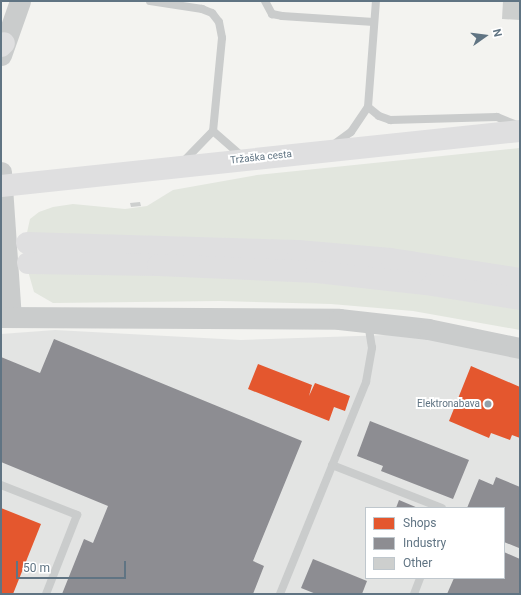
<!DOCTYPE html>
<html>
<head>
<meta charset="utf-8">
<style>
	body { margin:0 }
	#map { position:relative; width:521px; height:595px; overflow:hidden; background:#f3f3f0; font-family:Roboto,sans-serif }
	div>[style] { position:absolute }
	.built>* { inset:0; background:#e3e4e3 }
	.green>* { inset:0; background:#e2e6de }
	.shops>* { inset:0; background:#e4572e }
	.industry>* { inset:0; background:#8d8d92 }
	.building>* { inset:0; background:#cdcfce }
	.service>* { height:8px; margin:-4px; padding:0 4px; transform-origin:4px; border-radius:4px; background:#cacccc }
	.tertiary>* { height:21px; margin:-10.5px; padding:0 10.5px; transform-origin:10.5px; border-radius:10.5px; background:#cacccc }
	.secondary>* { height:22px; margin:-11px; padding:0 11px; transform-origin:11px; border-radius:11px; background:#dfdfe0 }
	.trunk>* { height:22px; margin:-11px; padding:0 11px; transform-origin:11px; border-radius:11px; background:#dfdfe0 }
	.dots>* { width:11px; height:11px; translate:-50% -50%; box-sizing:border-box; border:2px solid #fff; border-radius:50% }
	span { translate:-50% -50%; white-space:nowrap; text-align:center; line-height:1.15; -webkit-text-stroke:4px #fff; paint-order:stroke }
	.street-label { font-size:10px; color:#607483 }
	.poi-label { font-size:10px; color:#607483 }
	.right { translate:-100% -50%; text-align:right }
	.frame { position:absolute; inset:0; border:2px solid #607483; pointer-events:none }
	.legend { position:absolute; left:365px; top:507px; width:140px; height:72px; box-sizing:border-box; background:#fff; border:1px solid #bfc7cd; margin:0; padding:5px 7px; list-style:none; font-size:12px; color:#607483 }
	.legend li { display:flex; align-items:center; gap:8px; height:20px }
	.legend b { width:20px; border:1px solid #bfc7cd }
	.north { position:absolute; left:465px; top:16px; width:40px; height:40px; -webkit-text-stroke:3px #fff; paint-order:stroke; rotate:76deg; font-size:11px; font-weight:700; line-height:16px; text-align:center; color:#607483 }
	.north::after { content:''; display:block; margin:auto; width:14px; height:18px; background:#607483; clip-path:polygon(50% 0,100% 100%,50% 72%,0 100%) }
	.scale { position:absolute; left:16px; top:561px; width:110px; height:18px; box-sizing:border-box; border:2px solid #607483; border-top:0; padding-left:5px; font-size:12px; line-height:14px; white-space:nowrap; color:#607483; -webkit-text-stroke:3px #fff; paint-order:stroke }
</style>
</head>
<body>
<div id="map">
	<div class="built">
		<div style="clip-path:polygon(evenodd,55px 330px,241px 340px,417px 334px,520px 358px,520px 594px,1px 594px,1px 334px,55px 330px,366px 508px,504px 508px,504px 578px,366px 578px,366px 508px)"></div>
	</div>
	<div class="green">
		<div style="clip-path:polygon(520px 148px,520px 271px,26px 237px,30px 219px,39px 212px,53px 207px,73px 204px,125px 209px,147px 206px,173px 190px,257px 175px)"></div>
		<div style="clip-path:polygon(28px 271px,233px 276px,384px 288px,520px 308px,520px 330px,413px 311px,331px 304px,220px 301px,53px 303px,34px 292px)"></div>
	</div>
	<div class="shops">
		<div style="clip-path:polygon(258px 364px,312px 385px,309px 396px,315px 383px,350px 396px,345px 411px,334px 407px,329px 421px,248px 389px)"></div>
		<div style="clip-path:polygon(471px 366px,520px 387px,520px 438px,512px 435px,510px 440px,491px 433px,489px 438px,449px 421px)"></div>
		<div style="clip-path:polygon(1px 508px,41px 524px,13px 594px,1px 594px)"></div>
	</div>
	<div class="industry">
		<div style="clip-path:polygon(54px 339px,302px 441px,253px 561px,264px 566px,253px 594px,62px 594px,84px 539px,93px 543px,108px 506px,1px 462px,1px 357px,40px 373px)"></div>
		<div style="clip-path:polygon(370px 421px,469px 460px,453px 499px,381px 471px,383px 466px,357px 456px)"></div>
		<div style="clip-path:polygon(496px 477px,520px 487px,519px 548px,504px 542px,504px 508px,467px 508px,479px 479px,493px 485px)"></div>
		<div style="clip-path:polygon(399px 500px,418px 508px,396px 508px)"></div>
		<div style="clip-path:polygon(504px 552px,520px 559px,520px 594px,447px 594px,454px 578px,504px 578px)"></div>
		<div style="clip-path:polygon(313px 559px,367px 581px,362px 594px,316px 594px,301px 588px)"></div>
	</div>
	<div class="building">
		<div style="clip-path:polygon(503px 1px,520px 1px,520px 20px,502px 19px)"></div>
		<div style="clip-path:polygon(140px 202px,141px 206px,131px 207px,130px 203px)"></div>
	</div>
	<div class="service">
		<div style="left:150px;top:1px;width:53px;rotate:8.7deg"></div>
		<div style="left:202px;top:9px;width:11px;rotate:22deg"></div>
		<div style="left:212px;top:13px;width:11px;rotate:52deg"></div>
		<div style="left:219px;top:22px;width:16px;rotate:79deg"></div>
		<div style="left:222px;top:38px;width:93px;rotate:95.5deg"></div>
		<div style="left:213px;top:131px;width:43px;rotate:134.1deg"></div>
		<div style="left:265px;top:1px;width:15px;rotate:62deg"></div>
		<div style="left:272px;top:14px;width:10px;rotate:11deg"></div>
		<div style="left:282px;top:16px;width:92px;rotate:3.7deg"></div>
		<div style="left:368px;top:107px;width:14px;rotate:39deg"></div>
		<div style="left:379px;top:116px;width:12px;rotate:20deg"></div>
		<div style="left:390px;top:120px;width:107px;rotate:-1.6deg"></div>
		<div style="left:497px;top:117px;width:22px;rotate:22deg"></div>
		<div style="left:213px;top:131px;width:38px;rotate:41deg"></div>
		<div style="left:333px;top:145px;width:22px;rotate:-36deg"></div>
		<div style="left:351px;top:132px;width:30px;rotate:-56deg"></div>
		<div style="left:368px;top:107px;width:106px;rotate:-85.7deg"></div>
		<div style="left:332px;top:465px;width:118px;rotate:21.4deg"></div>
		<div style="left:1px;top:485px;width:82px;rotate:21.5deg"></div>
		<div style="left:77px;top:515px;width:85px;rotate:111.4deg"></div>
		<div style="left:280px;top:594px;width:229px;rotate:-67.9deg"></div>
		<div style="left:366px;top:382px;width:35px;rotate:-80deg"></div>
		<div style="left:372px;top:348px;width:25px;rotate:-99deg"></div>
		<div style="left:414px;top:594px;width:17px;rotate:-69deg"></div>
	</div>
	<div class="tertiary">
		<div style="left:1px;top:55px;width:57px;rotate:-70.6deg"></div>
		<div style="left:1px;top:172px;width:145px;rotate:86.1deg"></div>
		<div style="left:1px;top:317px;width:338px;rotate:0.3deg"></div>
		<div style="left:339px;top:319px;width:90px;rotate:6.4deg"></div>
		<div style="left:428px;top:329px;width:94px;rotate:11.7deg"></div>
	</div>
	<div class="secondary">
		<div style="left:1px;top:46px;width:4px;rotate:-45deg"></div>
		<div style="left:1px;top:186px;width:522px;rotate:-6.05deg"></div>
	</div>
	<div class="trunk">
		<div style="left:27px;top:243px;width:271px;rotate:1.7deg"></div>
		<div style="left:298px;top:251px;width:93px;rotate:4.9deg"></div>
		<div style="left:391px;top:259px;width:131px;rotate:8.8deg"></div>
		<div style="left:28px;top:263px;width:130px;rotate:0.9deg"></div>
		<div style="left:158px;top:265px;width:159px;rotate:2.5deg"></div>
		<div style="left:317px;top:272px;width:116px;rotate:6.4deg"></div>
		<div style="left:432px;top:285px;width:89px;rotate:9deg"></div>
	</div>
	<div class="dots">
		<div style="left:488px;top:404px;background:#93a0a9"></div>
	</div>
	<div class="street-label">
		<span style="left:261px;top:157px;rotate:-6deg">Tržaška cesta</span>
	</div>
	<div class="poi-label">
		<span class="right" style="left:480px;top:404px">Elektronabava</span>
	</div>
	<div class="frame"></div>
	<ul class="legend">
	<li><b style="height:11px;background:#e4572e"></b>Shops</li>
	<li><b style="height:11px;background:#8d8d92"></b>Industry</li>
	<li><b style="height:11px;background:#cdcfce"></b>Other</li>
	</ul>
	<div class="north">N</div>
	<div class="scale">50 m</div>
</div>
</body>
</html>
